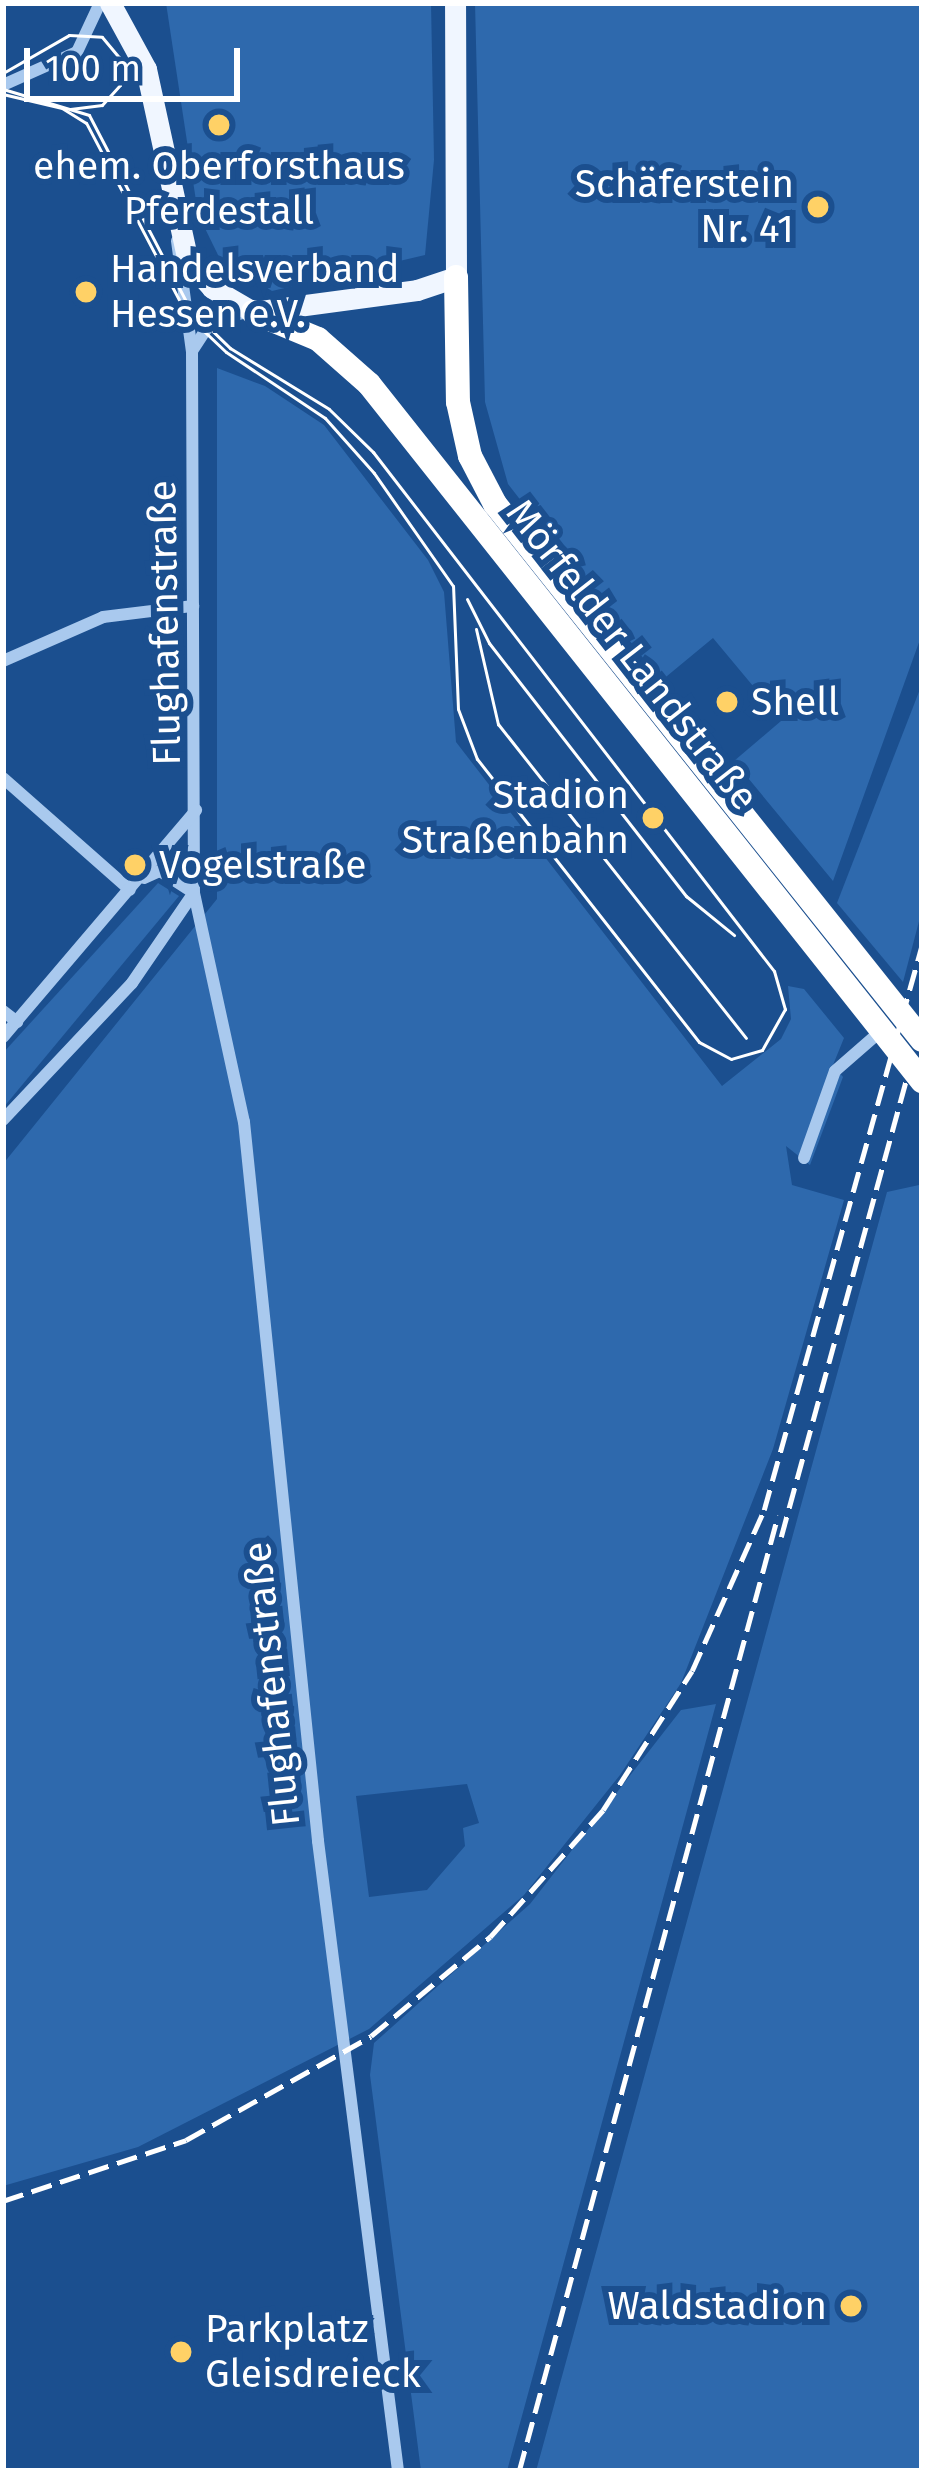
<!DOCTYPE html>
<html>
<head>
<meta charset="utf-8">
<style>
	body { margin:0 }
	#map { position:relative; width:925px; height:2474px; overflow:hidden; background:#1b4f8f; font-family:"Fira Sans",sans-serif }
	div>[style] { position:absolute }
	.green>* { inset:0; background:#2e69ad }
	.street>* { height:12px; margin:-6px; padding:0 6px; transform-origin:6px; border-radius:6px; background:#a9c9ee }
	.primary>* { height:21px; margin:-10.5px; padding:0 10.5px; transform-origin:10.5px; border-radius:10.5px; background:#f0f6ff }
	.highway>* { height:24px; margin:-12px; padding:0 12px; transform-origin:12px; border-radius:12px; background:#fff }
	.tram>* { height:3px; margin:-1.5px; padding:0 1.5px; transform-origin:1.5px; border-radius:1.5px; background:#fff }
	.rail>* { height:4.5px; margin-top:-2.25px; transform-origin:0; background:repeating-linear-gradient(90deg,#fff 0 21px,transparent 0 30px) }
	.dots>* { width:33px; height:33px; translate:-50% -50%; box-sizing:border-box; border:6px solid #1b4f8f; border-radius:50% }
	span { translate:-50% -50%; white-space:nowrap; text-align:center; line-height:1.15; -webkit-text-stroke:12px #1b4f8f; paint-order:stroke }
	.poi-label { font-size:39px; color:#fff }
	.right { translate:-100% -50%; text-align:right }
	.left { translate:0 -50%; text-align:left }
	.street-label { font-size:39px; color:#fff }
	.frame { position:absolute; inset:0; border:6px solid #fff; pointer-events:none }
	.scale { position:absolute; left:24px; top:48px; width:216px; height:54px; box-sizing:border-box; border:6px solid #fff; border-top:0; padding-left:15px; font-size:36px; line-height:42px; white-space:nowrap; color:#fff; -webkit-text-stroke:9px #1b4f8f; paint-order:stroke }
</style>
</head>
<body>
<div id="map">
	<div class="green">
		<div style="clip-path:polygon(166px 3px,431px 3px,434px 160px,425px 255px,272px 291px,219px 257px,198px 214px)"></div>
		<div style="clip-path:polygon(475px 3px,922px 3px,922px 634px,833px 881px,734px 761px,781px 721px,758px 692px,713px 638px,661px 681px,508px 484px,485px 402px)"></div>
		<div style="clip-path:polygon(evenodd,217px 368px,265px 386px,324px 425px,428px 560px,444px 592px,456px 742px,722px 1086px,781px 1039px,791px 1019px,788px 986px,804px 989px,844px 1038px,833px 1065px,843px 1077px,810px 1165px,786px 1146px,792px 1185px,844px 1200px,773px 1449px,681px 1683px,620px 1775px,524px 1895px,369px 2029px,138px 2147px,3px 2186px,3px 1164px,217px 899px,217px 368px,467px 1784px,479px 1823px,463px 1828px,465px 1846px,427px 1890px,369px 1897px,356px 1796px,467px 1784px)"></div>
		<div style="clip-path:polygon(922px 684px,922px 910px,903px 982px,837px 903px)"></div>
		<div style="clip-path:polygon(158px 883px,179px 896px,3px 1108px,3px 1053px)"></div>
		<div style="clip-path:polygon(922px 1170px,922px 2471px,536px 2471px,887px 1192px,919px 1185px)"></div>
		<div style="clip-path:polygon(716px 1704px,507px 2471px,421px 2471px,370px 2075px,374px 2043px,530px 1904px,681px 1710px)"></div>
	</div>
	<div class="street">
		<div style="left:3px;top:85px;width:81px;rotate:-24deg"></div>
		<div style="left:77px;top:52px;width:54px;rotate:-64.9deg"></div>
		<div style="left:177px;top:241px;width:112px;rotate:82.3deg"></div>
		<div style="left:192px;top:352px;width:541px;rotate:89.79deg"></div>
		<div style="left:194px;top:893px;width:234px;rotate:77.7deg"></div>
		<div style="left:244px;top:1122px;width:723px;rotate:84.12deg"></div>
		<div style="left:318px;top:1841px;width:635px;rotate:82.76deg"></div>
		<div style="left:192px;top:351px;width:35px;rotate:-57deg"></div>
		<div style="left:211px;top:322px;width:40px;rotate:-16deg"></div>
		<div style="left:3px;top:661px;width:109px;rotate:-23.7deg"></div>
		<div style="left:103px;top:617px;width:91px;rotate:-7deg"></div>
		<div style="left:3px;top:778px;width:169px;rotate:41.4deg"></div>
		<div style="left:144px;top:878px;width:17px;rotate:-24deg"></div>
		<div style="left:160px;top:871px;width:40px;rotate:32.9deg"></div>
		<div style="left:3px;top:1011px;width:18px;rotate:38deg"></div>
		<div style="left:3px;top:1037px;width:298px;rotate:-49.6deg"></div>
		<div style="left:3px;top:1120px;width:188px;rotate:-46.7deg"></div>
		<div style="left:132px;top:983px;width:108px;rotate:-55.6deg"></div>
		<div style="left:804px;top:1158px;width:92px;rotate:-70.4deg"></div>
		<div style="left:835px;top:1071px;width:62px;rotate:-41.1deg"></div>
	</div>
	<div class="primary">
		<div style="left:110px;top:3px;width:75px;rotate:61.4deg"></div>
		<div style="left:146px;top:69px;width:197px;rotate:77.7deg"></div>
		<div style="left:188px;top:261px;width:36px;rotate:48deg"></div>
		<div style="left:212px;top:288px;width:48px;rotate:30.3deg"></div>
		<div style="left:253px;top:312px;width:165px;rotate:-7.6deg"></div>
		<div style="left:417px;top:290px;width:41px;rotate:-18.4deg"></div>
		<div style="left:456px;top:277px;width:274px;rotate:-90.2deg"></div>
	</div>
	<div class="highway">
		<div style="left:456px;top:277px;width:125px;rotate:89.1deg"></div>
		<div style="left:458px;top:402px;width:55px;rotate:77.5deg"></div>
		<div style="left:470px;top:456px;width:54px;rotate:62.5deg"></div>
		<div style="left:495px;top:504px;width:685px;rotate:51.46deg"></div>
		<div style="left:253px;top:312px;width:70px;rotate:22.6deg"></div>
		<div style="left:318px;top:339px;width:68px;rotate:41.4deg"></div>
		<div style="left:369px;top:384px;width:890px;rotate:51.57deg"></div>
	</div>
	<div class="tram">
		<div style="left:3px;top:73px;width:76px;rotate:-29.9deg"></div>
		<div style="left:69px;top:35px;width:33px;rotate:3deg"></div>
		<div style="left:102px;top:37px;width:26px;rotate:50deg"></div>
		<div style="left:119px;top:57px;width:28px;rotate:88deg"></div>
		<div style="left:120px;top:85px;width:27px;rotate:132deg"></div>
		<div style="left:102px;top:105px;width:32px;rotate:173deg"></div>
		<div style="left:3px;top:89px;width:90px;rotate:16.8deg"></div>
		<div style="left:89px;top:115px;width:219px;rotate:62.5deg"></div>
		<div style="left:190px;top:309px;width:56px;rotate:44.3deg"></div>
		<div style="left:230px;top:348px;width:116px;rotate:31.6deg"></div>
		<div style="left:329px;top:409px;width:62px;rotate:44.3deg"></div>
		<div style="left:373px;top:452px;width:656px;rotate:52.31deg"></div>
		<div style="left:774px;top:971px;width:40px;rotate:74deg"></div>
		<div style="left:785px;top:1009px;width:47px;rotate:119.3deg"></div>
		<div style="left:762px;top:1050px;width:32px;rotate:164deg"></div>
		<div style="left:731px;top:1059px;width:36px;rotate:-152deg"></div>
		<div style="left:699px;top:1042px;width:360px;rotate:-128.1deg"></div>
		<div style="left:477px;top:759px;width:53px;rotate:-110.8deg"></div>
		<div style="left:458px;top:709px;width:123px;rotate:-92.3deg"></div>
		<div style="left:453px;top:586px;width:138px;rotate:-125deg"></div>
		<div style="left:374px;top:473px;width:74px;rotate:-131.7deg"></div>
		<div style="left:325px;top:418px;width:119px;rotate:-146.3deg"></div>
		<div style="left:226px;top:352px;width:54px;rotate:-136.5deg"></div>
		<div style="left:187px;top:315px;width:217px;rotate:-117.7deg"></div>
		<div style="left:86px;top:123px;width:28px;rotate:-148deg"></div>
		<div style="left:62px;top:108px;width:61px;rotate:-166.7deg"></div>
		<div style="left:467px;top:599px;width:49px;rotate:63.4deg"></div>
		<div style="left:489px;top:643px;width:321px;rotate:52.1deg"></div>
		<div style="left:686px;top:896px;width:62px;rotate:39.1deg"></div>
		<div style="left:476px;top:629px;width:98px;rotate:77deg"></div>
		<div style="left:498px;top:724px;width:400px;rotate:51.7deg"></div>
	</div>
	<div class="rail">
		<div style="left:781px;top:1537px;width:534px;rotate:-74.69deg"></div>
		<div style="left:3px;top:2201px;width:193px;rotate:-18.4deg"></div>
		<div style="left:186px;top:2140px;width:212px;rotate:-29.3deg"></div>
		<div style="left:371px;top:2036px;width:155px;rotate:-39.8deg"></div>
		<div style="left:490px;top:1937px;width:170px;rotate:-48.3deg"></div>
		<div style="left:603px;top:1810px;width:165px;rotate:-57.4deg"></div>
		<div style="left:692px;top:1671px;width:176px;rotate:-65.9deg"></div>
		<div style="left:764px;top:1510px;width:587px;rotate:-74.38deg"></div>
		<div style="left:519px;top:2471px;width:990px;rotate:-74.84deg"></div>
	</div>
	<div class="dots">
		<div style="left:219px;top:125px;background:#ffd166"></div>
		<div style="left:818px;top:207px;background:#ffd166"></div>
		<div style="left:86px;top:292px;background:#ffd166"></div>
		<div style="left:727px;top:702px;background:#ffd166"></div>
		<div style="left:653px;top:818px;background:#ffd166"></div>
		<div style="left:135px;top:865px;background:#ffd166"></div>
		<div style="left:851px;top:2306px;background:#ffd166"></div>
		<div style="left:181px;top:2352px;background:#ffd166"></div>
	</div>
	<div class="poi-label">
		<span style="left:219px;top:189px">ehem. Oberforsthaus<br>Pferdestall</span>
		<span class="right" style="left:794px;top:207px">Schäferstein<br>Nr. 41</span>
		<span class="left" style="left:110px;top:292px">Handelsverband<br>Hessen e.V.</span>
		<span class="left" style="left:751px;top:702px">Shell</span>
		<span class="right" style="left:629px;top:818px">Stadion<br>Straßenbahn</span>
		<span class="left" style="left:159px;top:865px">Vogelstraße</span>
		<span class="right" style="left:827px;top:2306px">Waldstadion</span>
		<span class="left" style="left:205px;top:2352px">Parkplatz<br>Gleisdreieck</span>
	</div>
	<div class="street-label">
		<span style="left:165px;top:623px;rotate:-91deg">Flughafenstraße</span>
		<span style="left:632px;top:655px;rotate:52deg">Mörfelder Landstraße</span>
		<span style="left:272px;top:1684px;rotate:-96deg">Flughafenstraße</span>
	</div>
	<div class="frame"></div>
	<div class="scale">100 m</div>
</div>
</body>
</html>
